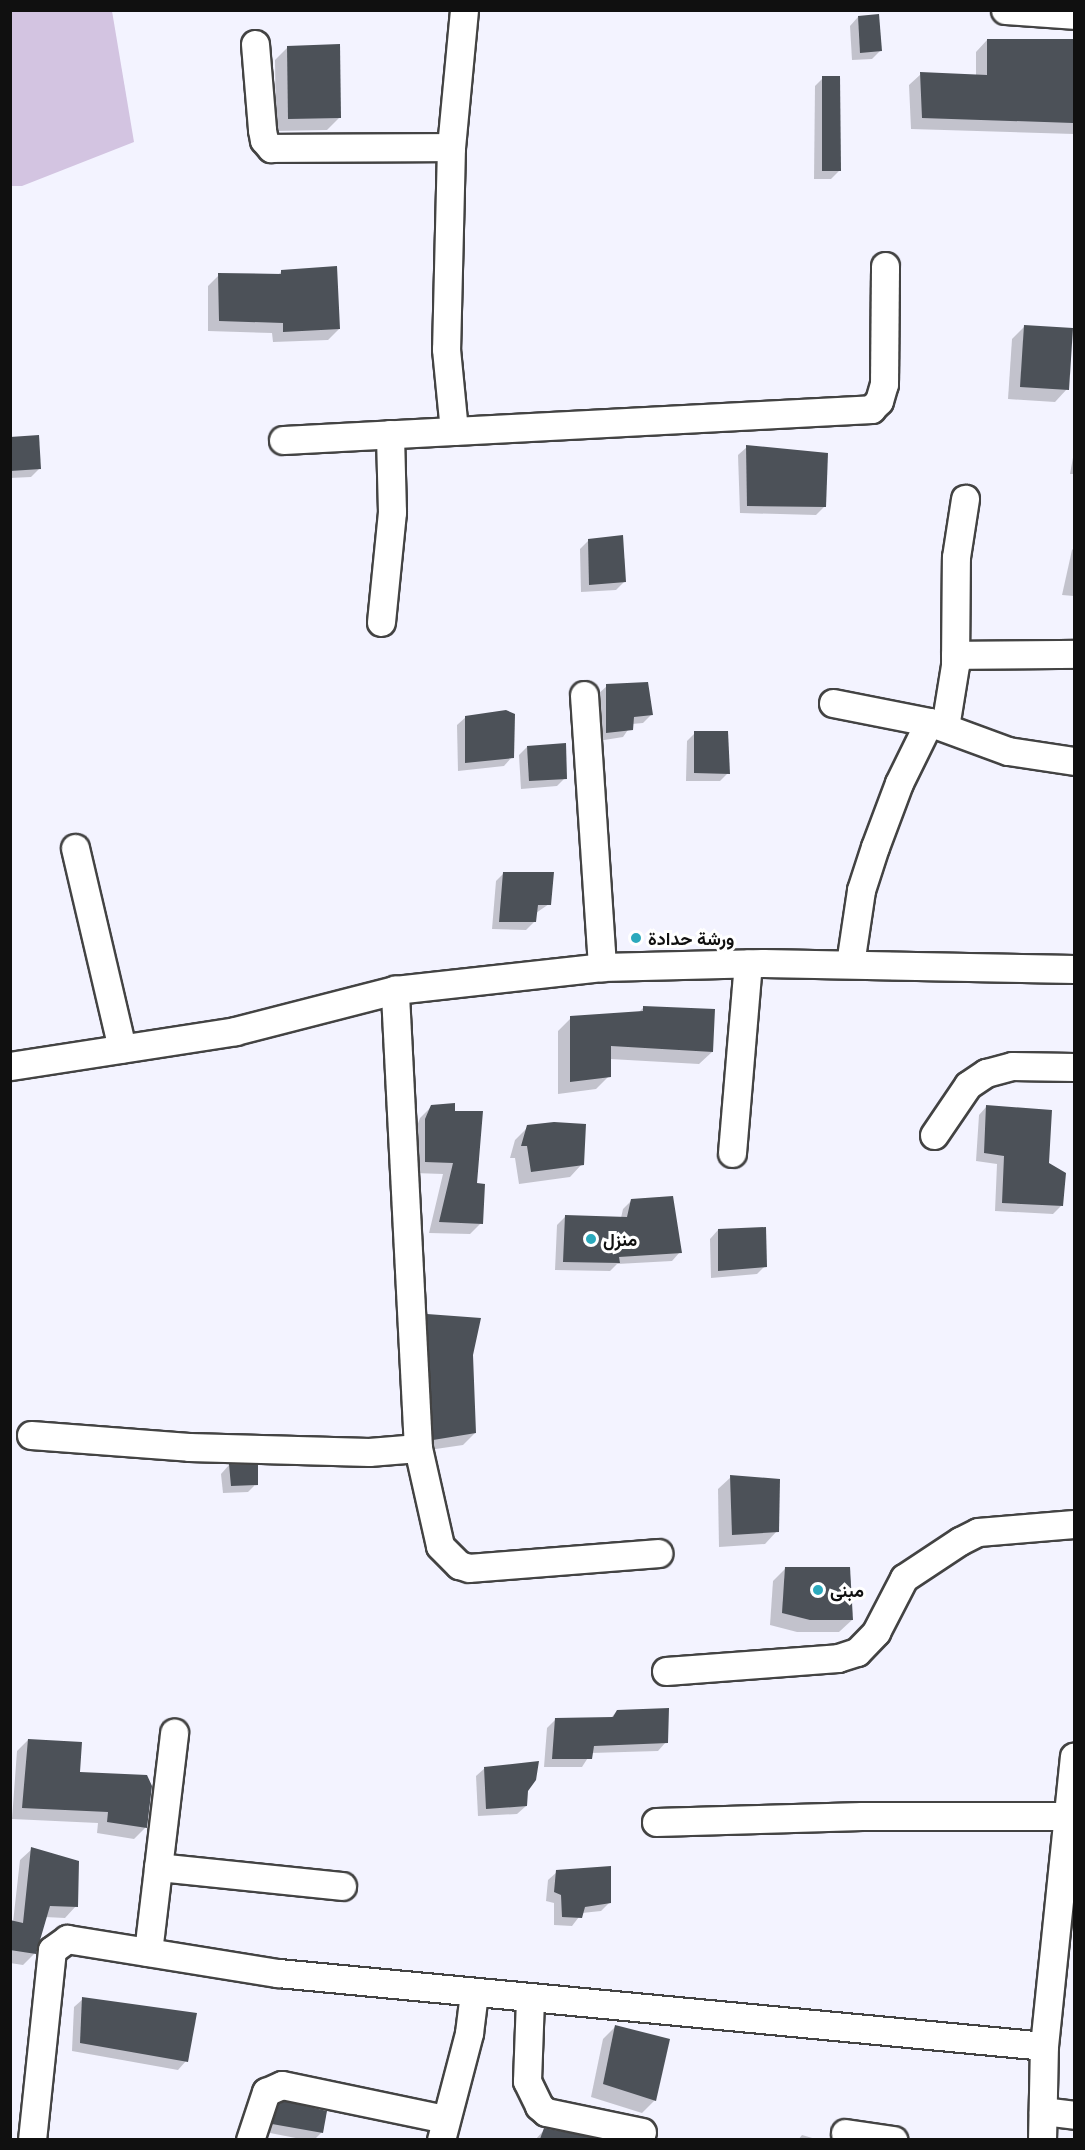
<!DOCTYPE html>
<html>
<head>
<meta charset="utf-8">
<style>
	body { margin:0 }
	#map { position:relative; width:1085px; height:2150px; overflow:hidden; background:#f3f3ff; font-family:"Noto Serif",Vazirmatn,serif }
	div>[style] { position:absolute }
	.cemetery>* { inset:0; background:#d3c4e1 }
	.shadow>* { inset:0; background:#0003 }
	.building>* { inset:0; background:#4c5158 }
	.roads { filter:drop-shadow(2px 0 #434343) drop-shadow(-2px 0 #434343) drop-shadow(0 2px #434343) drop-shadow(0 -2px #434343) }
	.street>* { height:27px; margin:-13.5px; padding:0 13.5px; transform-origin:13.5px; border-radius:13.5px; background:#fff }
	.dots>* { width:16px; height:16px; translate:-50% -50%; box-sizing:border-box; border:3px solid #fff; border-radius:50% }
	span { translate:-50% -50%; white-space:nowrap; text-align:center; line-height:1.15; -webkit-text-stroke:6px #fff; paint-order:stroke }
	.poi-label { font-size:18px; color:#101010; font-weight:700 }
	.left { translate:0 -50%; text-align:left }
	.frame { position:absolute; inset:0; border:12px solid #101010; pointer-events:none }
</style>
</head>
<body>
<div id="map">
	<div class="cemetery">
		<div style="clip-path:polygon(10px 11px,112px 11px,134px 142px,22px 186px,11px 186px)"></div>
	</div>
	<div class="shadow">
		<div style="clip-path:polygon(858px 17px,880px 51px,872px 59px,852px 60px,850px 26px)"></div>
		<div style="clip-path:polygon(987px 40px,1074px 71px,1074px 134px,911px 129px,909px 85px,921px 74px,976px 76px,976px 52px)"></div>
		<div style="clip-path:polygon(288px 47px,340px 117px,327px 130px,276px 131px,275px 60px)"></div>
		<div style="clip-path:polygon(823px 78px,839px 171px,831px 179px,814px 179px,815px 86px)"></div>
		<div style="clip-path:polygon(281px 272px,339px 329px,328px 340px,273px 342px,272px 333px,208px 331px,208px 286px,219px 275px,277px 276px)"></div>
		<div style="clip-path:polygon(1025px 326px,1067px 389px,1055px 402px,1008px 399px,1012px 339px)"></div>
		<div style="clip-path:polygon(10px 438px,40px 468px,31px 477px,10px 478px)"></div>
		<div style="clip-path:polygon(747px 447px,825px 506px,816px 515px,740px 513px,738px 455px)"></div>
		<div style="clip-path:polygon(1074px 452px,1074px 474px,1070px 474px)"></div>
		<div style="clip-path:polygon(589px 540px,624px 582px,616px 590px,581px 592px,580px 549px)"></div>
		<div style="clip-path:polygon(1074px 548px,1074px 596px,1062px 595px,1072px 550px)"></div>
		<div style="clip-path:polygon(607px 686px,651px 715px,643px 723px,632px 724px,623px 737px,598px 741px,598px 694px)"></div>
		<div style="clip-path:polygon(466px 717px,512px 757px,504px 766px,458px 771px,457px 725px)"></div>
		<div style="clip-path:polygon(695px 733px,728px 773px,720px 781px,686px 781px,687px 741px)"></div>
		<div style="clip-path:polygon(527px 747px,565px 778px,557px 786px,521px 789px,519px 755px)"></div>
		<div style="clip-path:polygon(504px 873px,549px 904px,536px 913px,535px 921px,526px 930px,492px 929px,496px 881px)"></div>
		<div style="clip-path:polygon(643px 1008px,712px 1052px,699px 1064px,610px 1059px,609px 1076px,596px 1089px,558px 1094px,558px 1031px,571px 1018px,638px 1013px)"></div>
		<div style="clip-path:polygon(432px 1106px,453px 1112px,476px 1184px,481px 1223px,470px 1234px,429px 1233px,443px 1174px,414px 1173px,415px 1132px,420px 1118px)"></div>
		<div style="clip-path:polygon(987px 1106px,1047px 1164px,1061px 1206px,1053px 1214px,995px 1211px,997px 1164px,976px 1161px,979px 1115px)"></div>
		<div style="clip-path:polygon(528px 1127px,582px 1164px,570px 1177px,519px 1184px,515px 1158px,510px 1158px,515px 1140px)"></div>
		<div style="clip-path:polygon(632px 1200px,680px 1252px,672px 1261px,617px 1264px,610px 1271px,555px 1270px,557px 1225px,565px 1217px,621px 1218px,623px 1209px)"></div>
		<div style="clip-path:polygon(718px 1230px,765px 1266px,757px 1274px,711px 1278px,710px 1239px)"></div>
		<div style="clip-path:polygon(428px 1315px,471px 1354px,475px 1433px,463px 1445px,422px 1451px,416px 1327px)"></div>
		<div style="clip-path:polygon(229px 1465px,256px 1484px,248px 1492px,223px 1493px,221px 1474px)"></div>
		<div style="clip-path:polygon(731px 1477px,777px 1531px,765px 1544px,719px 1547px,718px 1489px)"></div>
		<div style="clip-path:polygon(786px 1568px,852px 1620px,839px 1632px,797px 1632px,770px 1625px,773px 1581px)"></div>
		<div style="clip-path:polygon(617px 1711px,666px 1742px,658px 1751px,591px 1753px,582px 1767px,544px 1767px,547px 1728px,555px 1720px,610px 1719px)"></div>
		<div style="clip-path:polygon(28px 1740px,79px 1773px,150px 1786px,145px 1828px,134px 1839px,97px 1833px,98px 1823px,12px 1819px,17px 1751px)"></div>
		<div style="clip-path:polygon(485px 1768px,526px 1806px,517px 1814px,478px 1816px,476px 1776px)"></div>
		<div style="clip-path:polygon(32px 1849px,76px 1906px,65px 1918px,45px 1917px,34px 1954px,23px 1965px,10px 1963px,10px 1949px,20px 1860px)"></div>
		<div style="clip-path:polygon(557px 1872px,610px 1902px,601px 1911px,582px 1913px,572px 1926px,554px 1925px,554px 1903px,546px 1901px,548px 1880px)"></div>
		<div style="clip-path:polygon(83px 1999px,186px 2061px,178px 2070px,72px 2051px,74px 2007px)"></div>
		<div style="clip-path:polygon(616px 2026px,655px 2100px,642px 2113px,591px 2097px,603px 2039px)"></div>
		<div style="clip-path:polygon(280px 2105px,322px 2132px,314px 2140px,306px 2140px,265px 2132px,271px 2114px)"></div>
		<div style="clip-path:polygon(545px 2129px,592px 2139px,535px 2140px)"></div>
		<div style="clip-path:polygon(802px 2135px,819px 2140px,798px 2140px)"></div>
	</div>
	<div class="building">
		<div style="clip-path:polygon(879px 14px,882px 51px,860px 53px,858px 16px)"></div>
		<div style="clip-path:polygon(987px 39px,1073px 39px,1073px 123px,922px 118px,920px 72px,987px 75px)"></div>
		<div style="clip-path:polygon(340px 44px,341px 118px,288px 119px,287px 46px)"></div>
		<div style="clip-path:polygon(822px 76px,840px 76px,841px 171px,822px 171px)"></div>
		<div style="clip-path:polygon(337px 266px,340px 329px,283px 332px,283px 323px,219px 321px,218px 273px,281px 274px,281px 270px)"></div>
		<div style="clip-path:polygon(1024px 325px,1073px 328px,1069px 390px,1020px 387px)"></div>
		<div style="clip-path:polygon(39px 435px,41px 469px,10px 471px,10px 437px)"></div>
		<div style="clip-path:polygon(746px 445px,828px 453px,826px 507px,747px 506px)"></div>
		<div style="clip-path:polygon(623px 535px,626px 582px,589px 585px,588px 539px)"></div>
		<div style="clip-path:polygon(648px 682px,653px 715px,634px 717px,633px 730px,606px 733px,606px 684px)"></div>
		<div style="clip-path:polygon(506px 710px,515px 714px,514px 758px,465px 763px,465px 716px)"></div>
		<div style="clip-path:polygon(694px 731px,728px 731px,730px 774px,694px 773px)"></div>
		<div style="clip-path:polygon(566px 743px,567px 779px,529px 781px,527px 746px)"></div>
		<div style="clip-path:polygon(503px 872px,554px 872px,551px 905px,538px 905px,536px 922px,499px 922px)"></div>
		<div style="clip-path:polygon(643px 1006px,715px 1009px,713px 1052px,611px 1046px,611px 1077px,570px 1082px,570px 1016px,643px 1011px)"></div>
		<div style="clip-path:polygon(455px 1103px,455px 1111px,483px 1111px,477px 1183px,485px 1184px,483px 1224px,439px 1222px,453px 1163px,425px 1162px,425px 1119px,431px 1105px)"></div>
		<div style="clip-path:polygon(986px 1105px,1052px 1110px,1049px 1163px,1066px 1173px,1063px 1206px,1002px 1203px,1004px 1156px,984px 1153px)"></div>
		<div style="clip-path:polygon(554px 1122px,586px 1124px,584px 1165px,531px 1172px,527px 1146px,521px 1146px,527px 1125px)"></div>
		<div style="clip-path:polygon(673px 1196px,682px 1253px,619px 1257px,620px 1263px,563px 1262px,565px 1215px,627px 1217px,631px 1199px)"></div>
		<div style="clip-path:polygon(766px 1227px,767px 1267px,718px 1271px,718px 1229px)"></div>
		<div style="clip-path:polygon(427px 1314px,481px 1318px,473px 1355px,476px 1433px,433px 1440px)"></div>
		<div style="clip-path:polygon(229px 1464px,258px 1465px,258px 1485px,231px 1486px)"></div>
		<div style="clip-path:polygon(730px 1475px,780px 1479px,779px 1532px,732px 1535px)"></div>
		<div style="clip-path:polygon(785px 1567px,850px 1567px,853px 1620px,810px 1620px,782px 1613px)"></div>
		<div style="clip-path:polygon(669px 1708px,668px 1743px,594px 1746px,592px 1759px,552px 1759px,555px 1718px,613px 1717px,617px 1710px)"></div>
		<div style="clip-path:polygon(28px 1739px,82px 1742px,80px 1772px,147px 1775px,152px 1786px,147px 1828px,107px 1822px,108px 1812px,22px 1808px)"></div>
		<div style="clip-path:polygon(539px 1761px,536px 1780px,528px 1791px,527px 1806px,486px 1809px,484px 1767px)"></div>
		<div style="clip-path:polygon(31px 1847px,79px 1861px,78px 1907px,50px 1906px,36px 1954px,10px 1950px,10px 1920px,23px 1923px)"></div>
		<div style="clip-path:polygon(611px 1866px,611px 1903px,585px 1907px,582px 1918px,562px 1917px,561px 1895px,554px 1892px,556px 1870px)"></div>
		<div style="clip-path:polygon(82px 1997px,197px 2013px,188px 2062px,80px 2043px)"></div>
		<div style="clip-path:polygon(615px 2025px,670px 2039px,656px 2101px,603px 2084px)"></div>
		<div style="clip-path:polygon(284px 2101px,327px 2111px,323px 2133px,272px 2124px,279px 2104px)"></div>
		<div style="clip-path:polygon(544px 2128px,601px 2139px,540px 2139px)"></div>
	</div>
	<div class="roads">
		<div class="street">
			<div style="left:464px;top:10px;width:138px;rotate:95.4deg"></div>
			<div style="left:451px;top:147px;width:202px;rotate:91.4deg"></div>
			<div style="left:446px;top:349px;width:82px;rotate:84.4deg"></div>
			<div style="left:454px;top:431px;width:418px;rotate:-3deg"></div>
			<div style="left:871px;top:409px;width:11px;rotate:-45deg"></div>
			<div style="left:879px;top:401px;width:18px;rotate:-74deg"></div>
			<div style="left:884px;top:384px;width:118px;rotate:-89.5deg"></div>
			<div style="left:1005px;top:10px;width:69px;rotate:4.1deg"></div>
			<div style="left:255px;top:44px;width:86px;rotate:85.3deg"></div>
			<div style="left:262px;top:130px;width:10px;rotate:79deg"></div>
			<div style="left:264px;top:140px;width:11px;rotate:49deg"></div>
			<div style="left:271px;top:148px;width:180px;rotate:-0.3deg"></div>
			<div style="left:283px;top:440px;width:171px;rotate:-3deg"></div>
			<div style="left:381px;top:622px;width:111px;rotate:-84.3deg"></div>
			<div style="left:392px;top:512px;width:78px;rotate:-91.5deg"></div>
			<div style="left:955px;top:655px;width:119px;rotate:-0.5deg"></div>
			<div style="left:584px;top:695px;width:273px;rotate:86.2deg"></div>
			<div style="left:833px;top:703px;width:98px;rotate:11.2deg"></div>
			<div style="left:929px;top:722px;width:84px;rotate:20.2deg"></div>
			<div style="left:1008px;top:751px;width:67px;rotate:8.6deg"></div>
			<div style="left:945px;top:727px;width:63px;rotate:-80.8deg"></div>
			<div style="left:955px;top:665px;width:108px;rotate:-89.5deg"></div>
			<div style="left:956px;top:557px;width:59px;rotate:-81.2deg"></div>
			<div style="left:75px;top:848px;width:206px;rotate:76.8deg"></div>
			<div style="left:850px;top:964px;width:75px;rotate:-81.5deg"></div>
			<div style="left:861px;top:890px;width:45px;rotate:-72deg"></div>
			<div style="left:875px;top:847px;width:68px;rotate:-69.4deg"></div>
			<div style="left:899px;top:783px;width:68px;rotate:-63.8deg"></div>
			<div style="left:10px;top:1066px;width:228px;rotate:-8.8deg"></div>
			<div style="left:235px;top:1031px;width:165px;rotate:-14.4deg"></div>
			<div style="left:395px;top:990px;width:208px;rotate:-6.3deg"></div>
			<div style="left:602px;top:967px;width:161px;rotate:-1.4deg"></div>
			<div style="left:763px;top:963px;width:311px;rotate:1.1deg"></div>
			<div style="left:934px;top:1135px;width:60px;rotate:-55.8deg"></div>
			<div style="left:968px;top:1085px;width:22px;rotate:-34deg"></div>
			<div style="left:986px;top:1073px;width:27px;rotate:-15deg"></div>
			<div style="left:1012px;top:1066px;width:62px;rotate:0.9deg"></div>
			<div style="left:732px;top:1153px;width:190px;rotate:-85.2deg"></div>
			<div style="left:31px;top:1435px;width:158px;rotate:4.3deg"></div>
			<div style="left:189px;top:1447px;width:180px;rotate:1.6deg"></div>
			<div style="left:369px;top:1452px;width:49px;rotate:-4.7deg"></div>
			<div style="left:418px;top:1448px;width:459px;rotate:-92.9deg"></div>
			<div style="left:418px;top:1448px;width:100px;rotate:77.3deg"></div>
			<div style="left:440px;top:1546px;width:27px;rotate:45deg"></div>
			<div style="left:459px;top:1565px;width:10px;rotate:17deg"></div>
			<div style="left:469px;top:1568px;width:190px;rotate:-4.5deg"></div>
			<div style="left:666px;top:1671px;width:172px;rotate:-4.3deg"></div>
			<div style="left:838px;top:1658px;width:20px;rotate:-18deg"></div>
			<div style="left:857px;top:1652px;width:28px;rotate:-46deg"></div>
			<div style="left:876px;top:1632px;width:61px;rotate:-62.6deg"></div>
			<div style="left:904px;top:1578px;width:67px;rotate:-33.5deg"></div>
			<div style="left:960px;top:1541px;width:20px;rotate:-27deg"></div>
			<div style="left:978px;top:1532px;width:96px;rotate:-4.8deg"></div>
			<div style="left:656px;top:1822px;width:206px;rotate:-1.7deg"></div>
			<div style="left:862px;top:1816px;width:204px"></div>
			<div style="left:158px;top:1867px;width:185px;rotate:5.9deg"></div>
			<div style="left:148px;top:1952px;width:221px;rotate:-83.2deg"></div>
			<div style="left:530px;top:1999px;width:82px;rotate:92.1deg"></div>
			<div style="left:527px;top:2081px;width:28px;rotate:64deg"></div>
			<div style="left:539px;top:2106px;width:9px;rotate:41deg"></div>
			<div style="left:546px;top:2112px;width:98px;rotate:11.8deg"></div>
			<div style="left:1043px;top:2111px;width:31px;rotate:7deg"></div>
			<div style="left:845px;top:2133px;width:49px;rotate:8.3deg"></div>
			<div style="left:32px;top:2140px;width:191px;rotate:-84deg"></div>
			<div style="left:52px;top:1950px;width:19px;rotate:-36deg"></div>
			<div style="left:67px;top:1939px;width:214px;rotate:9.2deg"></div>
			<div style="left:278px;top:1973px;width:769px;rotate:5.44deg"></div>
			<div style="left:250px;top:2140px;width:51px;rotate:-71.6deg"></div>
			<div style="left:266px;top:2092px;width:17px;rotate:-24deg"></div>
			<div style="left:282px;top:2085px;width:167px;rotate:11.8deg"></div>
			<div style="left:441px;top:2140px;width:111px;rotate:-75.3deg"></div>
			<div style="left:469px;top:2033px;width:40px;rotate:-82.9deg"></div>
			<div style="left:1042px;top:2140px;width:94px;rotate:-88.8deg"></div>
			<div style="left:1044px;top:2046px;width:291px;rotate:-84.1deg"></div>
		</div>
	</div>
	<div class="dots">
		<div style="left:636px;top:938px;background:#2ba9bc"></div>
		<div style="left:591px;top:1239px;background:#2ba9bc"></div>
		<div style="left:818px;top:1590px;background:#2ba9bc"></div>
	</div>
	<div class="poi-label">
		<span class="left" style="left:648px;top:938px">ورشة حدادة</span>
		<span class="left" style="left:603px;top:1239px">منزل</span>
		<span class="left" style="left:830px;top:1590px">مبنى</span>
	</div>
	<div class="frame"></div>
</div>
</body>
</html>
